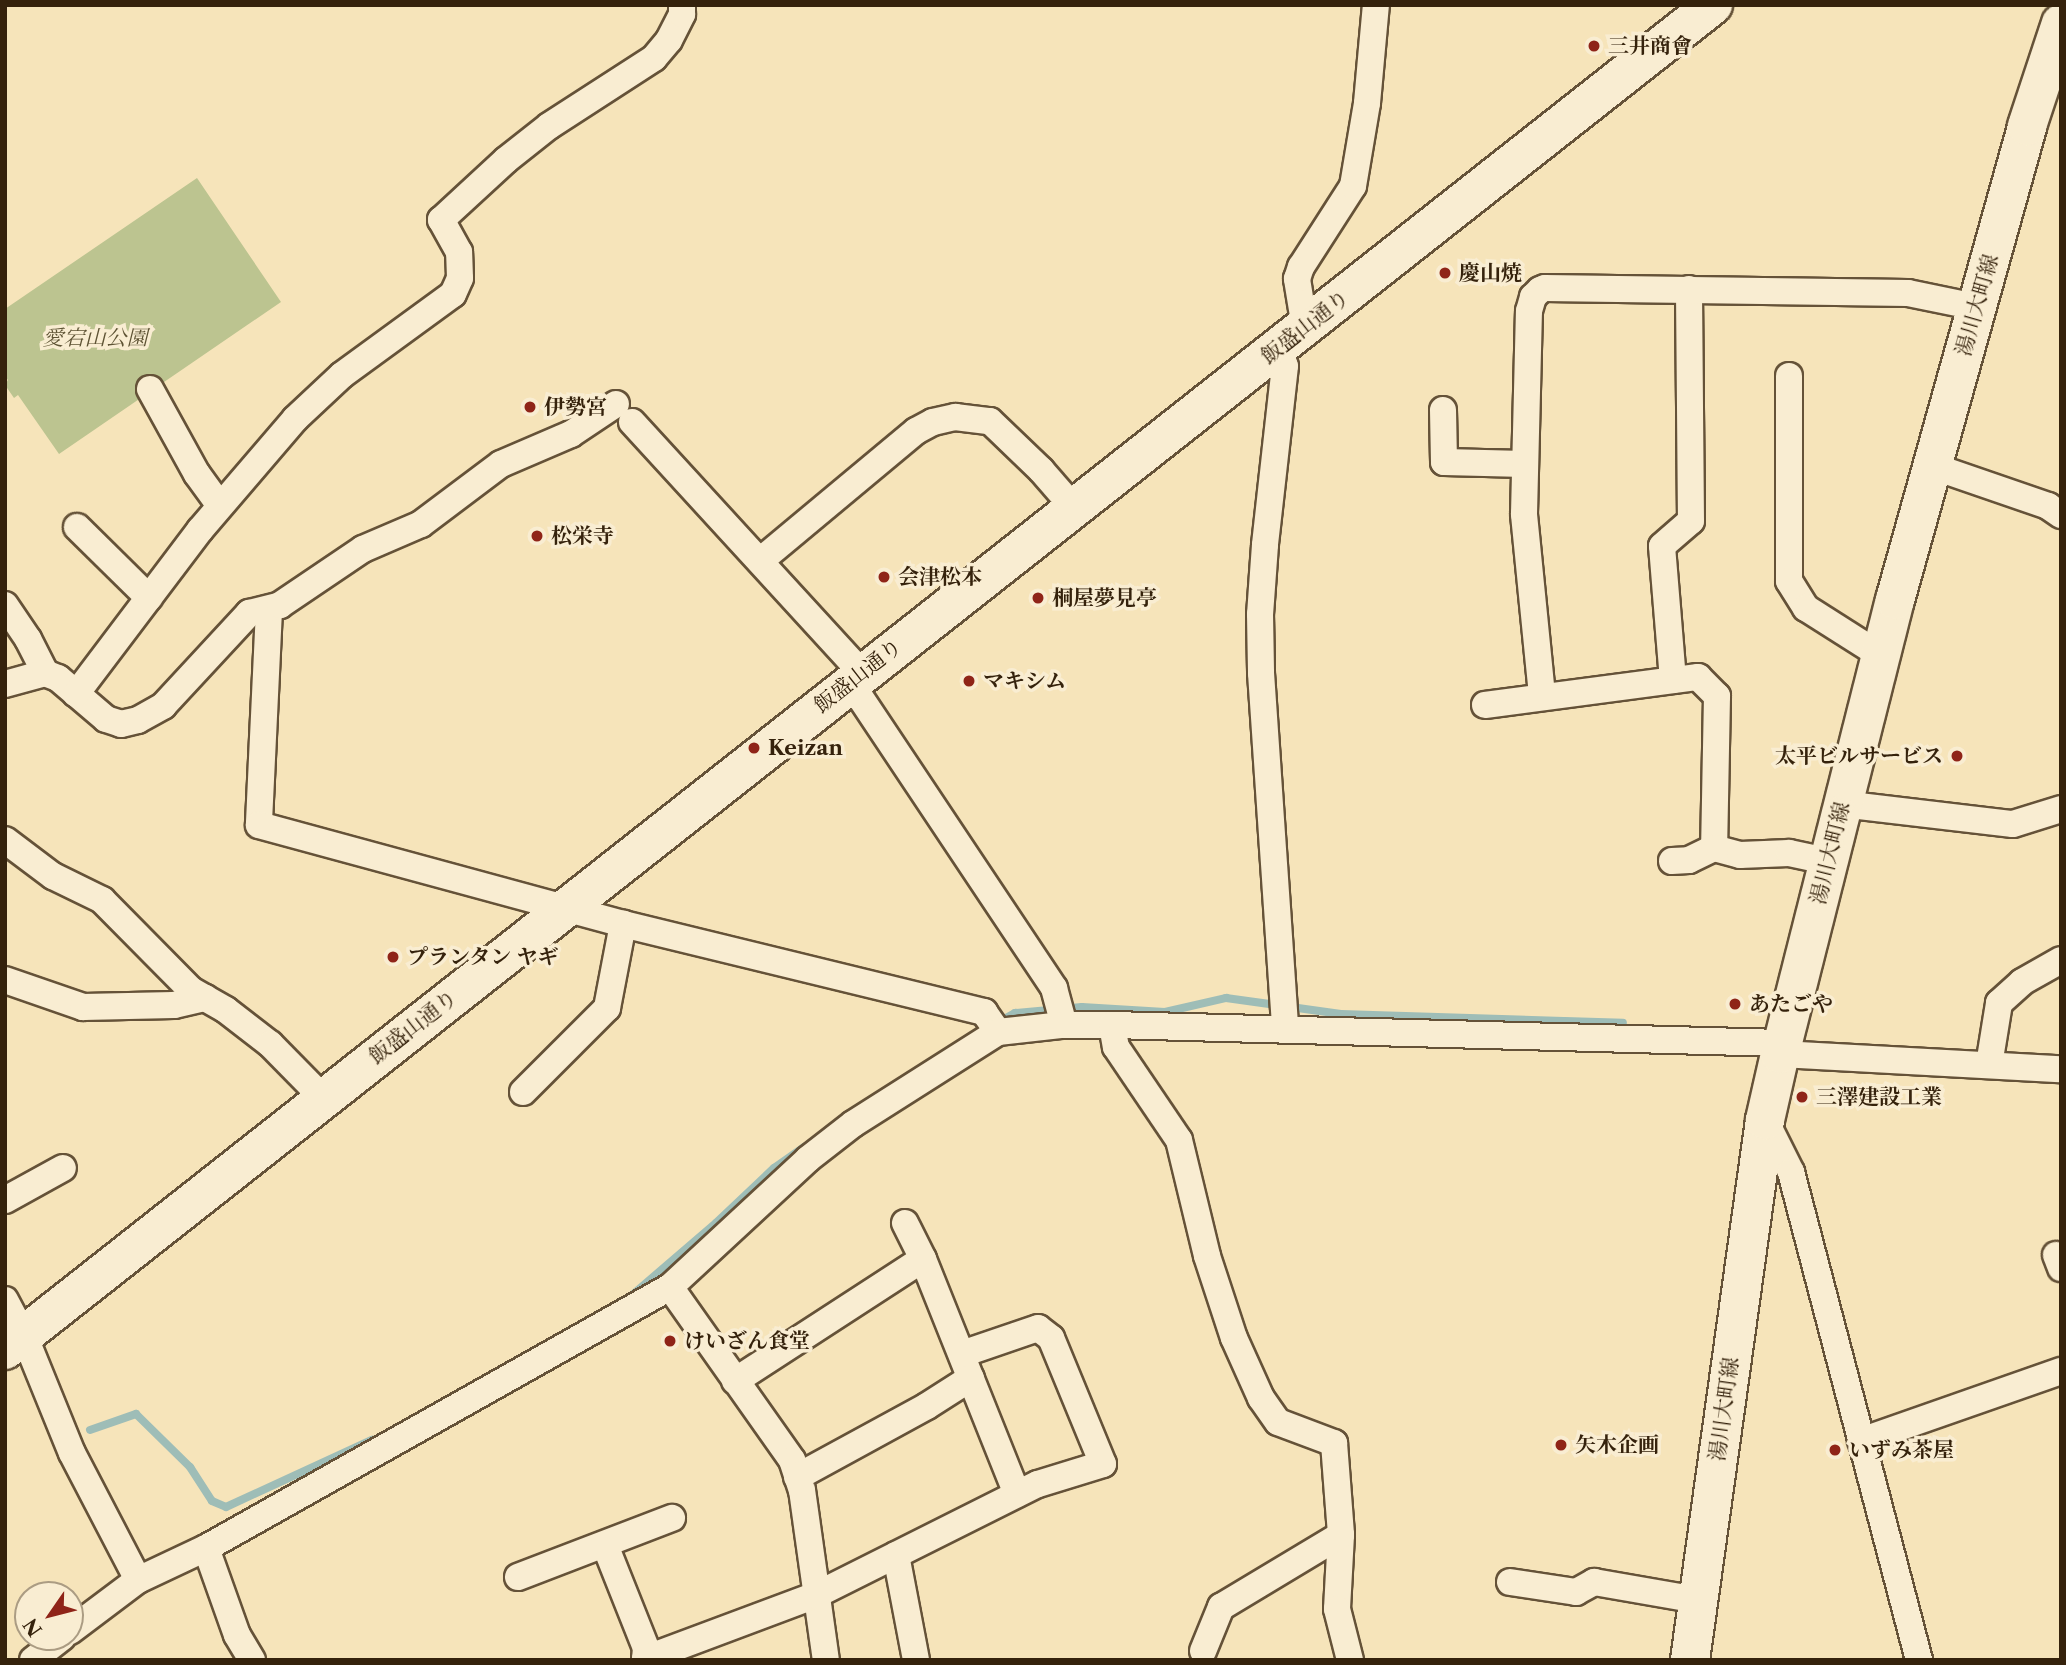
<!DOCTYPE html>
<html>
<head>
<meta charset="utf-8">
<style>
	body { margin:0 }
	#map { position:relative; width:2066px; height:1665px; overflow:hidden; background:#f6e4ba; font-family:"Libre Caslon Text","Noto Serif JP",serif }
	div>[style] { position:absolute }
	.green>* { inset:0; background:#bcc490 }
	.stream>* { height:8px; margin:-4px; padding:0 4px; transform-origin:4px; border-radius:4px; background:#9ebdb7 }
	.roads { filter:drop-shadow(2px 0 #655238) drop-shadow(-2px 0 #655238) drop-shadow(0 2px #655238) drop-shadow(0 -2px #655238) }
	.street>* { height:26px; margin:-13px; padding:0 13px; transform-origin:13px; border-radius:13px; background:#f9edd2 }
	.secondary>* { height:38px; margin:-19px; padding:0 19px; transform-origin:19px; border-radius:19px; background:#f9edd2 }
	.dots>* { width:19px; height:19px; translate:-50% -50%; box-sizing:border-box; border:4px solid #f9edd2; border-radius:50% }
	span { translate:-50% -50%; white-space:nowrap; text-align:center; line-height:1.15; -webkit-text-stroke:7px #f9edd2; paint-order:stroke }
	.poi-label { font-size:21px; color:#35220c; font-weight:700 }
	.left { translate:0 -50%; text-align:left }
	.right { translate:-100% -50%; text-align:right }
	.street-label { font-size:21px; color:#35220c }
	.park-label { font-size:21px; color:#5e5334; font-style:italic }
	.frame { position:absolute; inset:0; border:7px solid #35220c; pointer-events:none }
	.north { position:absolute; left:14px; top:1581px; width:70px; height:70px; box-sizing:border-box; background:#f9edd2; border:2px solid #ab9c83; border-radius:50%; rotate:235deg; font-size:19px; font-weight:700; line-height:28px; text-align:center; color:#35220c }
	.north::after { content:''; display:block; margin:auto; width:24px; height:32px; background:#8f2418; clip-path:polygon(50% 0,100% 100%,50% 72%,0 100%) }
</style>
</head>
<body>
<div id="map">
	<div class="green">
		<div style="clip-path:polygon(197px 178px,281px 302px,59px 454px,18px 395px,14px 398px,5px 385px,8px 380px,5px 376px,5px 309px)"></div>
	</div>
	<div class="stream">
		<div style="left:997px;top:1023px;width:21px;rotate:-29deg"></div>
		<div style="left:1015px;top:1013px;width:67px;rotate:-5.1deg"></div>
		<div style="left:1082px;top:1007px;width:83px;rotate:3.4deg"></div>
		<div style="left:1165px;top:1012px;width:63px;rotate:-12.9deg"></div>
		<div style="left:1226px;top:998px;width:116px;rotate:7.9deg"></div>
		<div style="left:1341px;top:1014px;width:282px;rotate:1.8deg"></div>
		<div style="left:631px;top:1296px;width:112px;rotate:-40.7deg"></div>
		<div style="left:716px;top:1223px;width:80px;rotate:-43.5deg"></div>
		<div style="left:774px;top:1168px;width:37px;rotate:-35deg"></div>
		<div style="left:90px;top:1430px;width:49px;rotate:-19.2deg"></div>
		<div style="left:136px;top:1414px;width:76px;rotate:44.5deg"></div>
		<div style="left:190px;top:1467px;width:40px;rotate:57.1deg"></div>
		<div style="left:212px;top:1501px;width:15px;rotate:23deg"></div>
		<div style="left:226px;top:1507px;width:161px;rotate:-24.7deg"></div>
	</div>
	<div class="roads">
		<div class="street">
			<div style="left:1305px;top:328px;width:50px;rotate:-99.3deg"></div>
			<div style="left:1297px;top:279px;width:13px;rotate:-72deg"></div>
			<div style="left:1301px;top:267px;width:96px;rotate:-57.3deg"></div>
			<div style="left:1353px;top:186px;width:84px;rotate:-80.4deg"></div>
			<div style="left:1367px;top:103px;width:98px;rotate:-84.8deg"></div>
			<div style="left:1279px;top:348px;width:19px;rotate:72deg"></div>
			<div style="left:1285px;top:366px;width:180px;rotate:96.4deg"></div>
			<div style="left:1265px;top:545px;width:69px;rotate:94.1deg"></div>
			<div style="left:1260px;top:614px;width:59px;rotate:89deg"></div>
			<div style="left:1261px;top:673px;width:356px;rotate:86.1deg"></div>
			<div style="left:1789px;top:376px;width:205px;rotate:90deg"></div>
			<div style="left:1789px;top:581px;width:32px;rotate:58deg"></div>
			<div style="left:1806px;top:608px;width:88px;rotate:32.4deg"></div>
			<div style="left:150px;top:389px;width:97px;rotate:61.1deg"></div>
			<div style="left:197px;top:474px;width:39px;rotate:54deg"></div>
			<div style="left:1443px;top:410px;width:52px;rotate:88.9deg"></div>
			<div style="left:1444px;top:462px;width:81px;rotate:1.4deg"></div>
			<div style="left:632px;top:422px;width:340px;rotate:47.5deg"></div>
			<div style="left:1932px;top:466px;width:123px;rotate:19deg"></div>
			<div style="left:2048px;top:506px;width:16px;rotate:35deg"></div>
			<div style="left:77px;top:527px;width:101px;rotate:44.6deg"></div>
			<div style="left:760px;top:561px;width:203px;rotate:-39.8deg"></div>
			<div style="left:916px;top:431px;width:19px;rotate:-28deg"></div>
			<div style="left:933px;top:422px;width:23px;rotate:-13deg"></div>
			<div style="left:955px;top:417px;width:35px;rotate:7deg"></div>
			<div style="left:990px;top:421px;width:71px;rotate:43.9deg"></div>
			<div style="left:1041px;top:470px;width:50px;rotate:49deg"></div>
			<div style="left:5px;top:605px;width:41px;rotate:55.9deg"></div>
			<div style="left:28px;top:639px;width:38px;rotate:63deg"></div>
			<div style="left:269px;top:610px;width:215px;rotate:92.7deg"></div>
			<div style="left:259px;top:825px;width:377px;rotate:15.2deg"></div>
			<div style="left:623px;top:924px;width:372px;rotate:13.7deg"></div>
			<div style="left:984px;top:1012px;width:24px;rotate:55deg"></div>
			<div style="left:1673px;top:680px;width:134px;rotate:-94.7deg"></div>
			<div style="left:1662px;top:546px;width:38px;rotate:-41deg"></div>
			<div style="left:1691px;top:521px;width:232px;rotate:-90.5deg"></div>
			<div style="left:850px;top:682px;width:368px;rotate:56.3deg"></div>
			<div style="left:1054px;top:988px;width:38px;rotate:75deg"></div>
			<div style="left:5px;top:684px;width:41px;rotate:-15.4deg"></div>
			<div style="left:45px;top:673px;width:14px;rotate:21deg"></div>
			<div style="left:58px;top:678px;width:63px;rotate:40.5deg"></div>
			<div style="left:106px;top:719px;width:16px;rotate:18deg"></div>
			<div style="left:121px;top:724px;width:17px;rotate:-13deg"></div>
			<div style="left:138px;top:720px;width:29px;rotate:-29deg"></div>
			<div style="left:163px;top:706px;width:127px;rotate:-47.2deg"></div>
			<div style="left:249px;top:613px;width:32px;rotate:-14deg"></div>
			<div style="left:280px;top:605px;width:100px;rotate:-34deg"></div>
			<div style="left:363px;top:549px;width:63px;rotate:-23.3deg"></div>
			<div style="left:421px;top:524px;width:100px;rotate:-36.9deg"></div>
			<div style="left:501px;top:464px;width:76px;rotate:-23.2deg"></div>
			<div style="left:571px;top:434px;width:54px;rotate:-33.7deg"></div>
			<div style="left:76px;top:694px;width:206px;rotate:-52.9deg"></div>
			<div style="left:200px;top:530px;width:146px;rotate:-49.4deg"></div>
			<div style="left:295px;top:419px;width:64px;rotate:-43.1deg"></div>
			<div style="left:342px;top:375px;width:137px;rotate:-36.1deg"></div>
			<div style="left:453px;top:294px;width:17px;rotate:-66deg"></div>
			<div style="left:460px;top:278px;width:26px;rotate:-92deg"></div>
			<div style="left:459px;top:252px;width:37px;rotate:-119deg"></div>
			<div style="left:441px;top:220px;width:88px;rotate:-42.7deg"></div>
			<div style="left:506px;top:160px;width:55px;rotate:-38.3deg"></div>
			<div style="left:549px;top:126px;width:125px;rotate:-32.9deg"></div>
			<div style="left:654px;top:58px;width:23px;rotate:-50deg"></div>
			<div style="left:669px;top:40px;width:29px;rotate:-63deg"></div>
			<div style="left:682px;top:14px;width:9px;rotate:-90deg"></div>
			<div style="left:1542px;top:695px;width:182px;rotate:-95.7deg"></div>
			<div style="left:1524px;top:514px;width:203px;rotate:-88.6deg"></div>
			<div style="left:1529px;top:311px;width:15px;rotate:-74deg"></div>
			<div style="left:1533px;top:297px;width:10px;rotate:-45deg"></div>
			<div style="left:1540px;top:290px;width:5px;rotate:-22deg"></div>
			<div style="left:1545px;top:288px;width:363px;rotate:0.8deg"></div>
			<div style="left:1908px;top:293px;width:69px;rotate:11.6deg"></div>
			<div style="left:1485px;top:705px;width:215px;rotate:-7.5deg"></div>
			<div style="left:1698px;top:677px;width:27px;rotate:45deg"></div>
			<div style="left:1717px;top:696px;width:152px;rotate:91.1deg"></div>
			<div style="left:1842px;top:804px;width:172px;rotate:6.7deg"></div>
			<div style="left:2013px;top:824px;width:50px;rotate:-17.4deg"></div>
			<div style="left:5px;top:840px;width:60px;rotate:36.9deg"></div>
			<div style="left:53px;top:876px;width:55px;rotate:26.1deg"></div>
			<div style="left:102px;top:900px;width:127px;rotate:45.3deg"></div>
			<div style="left:191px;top:990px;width:40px;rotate:29.7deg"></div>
			<div style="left:226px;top:1010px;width:56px;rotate:37.7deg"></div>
			<div style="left:270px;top:1044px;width:76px;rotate:45.5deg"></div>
			<div style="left:1672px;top:861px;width:17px;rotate:-3deg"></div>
			<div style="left:1689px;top:860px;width:28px;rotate:-26deg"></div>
			<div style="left:1714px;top:848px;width:27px;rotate:15deg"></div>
			<div style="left:1740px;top:855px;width:49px;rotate:-2.3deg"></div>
			<div style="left:1789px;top:853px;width:40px;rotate:12deg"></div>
			<div style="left:5px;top:980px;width:83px;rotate:19.1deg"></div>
			<div style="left:83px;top:1007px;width:91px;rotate:-1.3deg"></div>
			<div style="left:174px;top:1005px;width:32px;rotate:-13deg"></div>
			<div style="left:1112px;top:1025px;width:22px;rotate:80deg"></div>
			<div style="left:1116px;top:1047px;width:112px;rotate:55.9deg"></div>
			<div style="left:1179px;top:1140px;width:119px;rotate:76.4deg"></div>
			<div style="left:1207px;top:1256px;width:86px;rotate:71.8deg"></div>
			<div style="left:1234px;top:1338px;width:66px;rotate:65.8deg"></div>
			<div style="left:1261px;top:1398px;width:29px;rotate:55deg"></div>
			<div style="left:1278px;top:1422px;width:60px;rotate:20.6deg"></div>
			<div style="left:1334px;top:1443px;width:92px;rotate:85.6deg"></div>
			<div style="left:1341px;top:1535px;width:74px;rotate:93.1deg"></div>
			<div style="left:1337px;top:1609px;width:53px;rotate:75.7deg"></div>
			<div style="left:1780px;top:1054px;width:281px;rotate:3.1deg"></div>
			<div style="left:1989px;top:1065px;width:63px;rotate:-80.8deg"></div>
			<div style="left:1999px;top:1003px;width:31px;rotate:-42deg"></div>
			<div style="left:2022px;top:982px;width:45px;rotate:-29.4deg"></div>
			<div style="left:523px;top:1092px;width:119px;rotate:-45deg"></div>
			<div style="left:607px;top:1008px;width:86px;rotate:-79.2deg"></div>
			<div style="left:1765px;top:1120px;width:58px;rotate:63.4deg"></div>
			<div style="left:1791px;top:1172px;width:505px;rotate:75.3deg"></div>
			<div style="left:5px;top:1200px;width:66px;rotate:-28.9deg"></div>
			<div style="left:905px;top:1223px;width:40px;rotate:63.4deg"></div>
			<div style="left:923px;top:1259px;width:253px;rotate:68.2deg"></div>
			<div style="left:2056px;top:1255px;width:14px;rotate:69deg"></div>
			<div style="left:670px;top:1287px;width:212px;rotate:54.8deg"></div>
			<div style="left:792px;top:1460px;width:32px;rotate:72deg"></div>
			<div style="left:802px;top:1490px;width:172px;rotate:82deg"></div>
			<div style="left:5px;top:1300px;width:40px;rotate:62deg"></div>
			<div style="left:24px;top:1335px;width:127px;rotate:67.9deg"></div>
			<div style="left:72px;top:1453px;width:143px;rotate:62.5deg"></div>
			<div style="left:735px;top:1381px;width:224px;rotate:-33deg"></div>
			<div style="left:1861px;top:1441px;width:212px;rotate:-19.3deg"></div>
			<div style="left:797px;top:1477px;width:148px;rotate:-28.6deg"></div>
			<div style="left:927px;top:1406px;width:52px;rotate:-32.5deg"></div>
			<div style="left:605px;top:1545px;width:111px;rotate:68.3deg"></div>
			<div style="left:646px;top:1648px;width:12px;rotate:95deg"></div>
			<div style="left:206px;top:1548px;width:92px;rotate:70.4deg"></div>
			<div style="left:237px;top:1635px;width:29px;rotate:59deg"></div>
			<div style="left:896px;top:1555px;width:107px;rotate:79.2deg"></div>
			<div style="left:518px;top:1577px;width:165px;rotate:-21deg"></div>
			<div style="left:1510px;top:1582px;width:67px;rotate:8.6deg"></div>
			<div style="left:1576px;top:1592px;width:21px;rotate:-29deg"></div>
			<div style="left:1594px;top:1582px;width:105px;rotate:9.9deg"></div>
			<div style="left:70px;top:1631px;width:85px;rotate:-36.9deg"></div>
			<div style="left:138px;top:1580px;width:75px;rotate:-25.2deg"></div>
			<div style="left:206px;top:1548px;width:532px;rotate:-29.36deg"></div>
			<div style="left:670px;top:1287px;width:188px;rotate:-42.8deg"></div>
			<div style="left:808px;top:1159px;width:57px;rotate:-37.9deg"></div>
			<div style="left:853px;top:1124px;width:172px;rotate:-32.4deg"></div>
			<div style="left:998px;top:1032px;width:63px;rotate:-6.3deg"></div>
			<div style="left:1061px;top:1025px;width:51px"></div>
			<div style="left:1112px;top:1025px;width:671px;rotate:1.54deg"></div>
			<div style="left:1203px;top:1651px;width:48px;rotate:-67.8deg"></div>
			<div style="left:1221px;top:1607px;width:140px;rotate:-31deg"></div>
			<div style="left:645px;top:1659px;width:183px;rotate:-20.5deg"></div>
			<div style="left:816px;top:1595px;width:248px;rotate:-26.6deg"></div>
			<div style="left:1038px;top:1484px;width:68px;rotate:-17.1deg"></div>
			<div style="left:1103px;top:1464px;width:136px;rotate:-112.4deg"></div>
			<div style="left:1051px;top:1338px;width:16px;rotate:-142deg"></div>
			<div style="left:1038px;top:1328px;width:80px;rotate:161.1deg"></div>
			<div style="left:33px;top:1660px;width:37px;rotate:-38deg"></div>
		</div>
		<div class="secondary">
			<div style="left:5px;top:1350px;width:2174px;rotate:-38.22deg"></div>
			<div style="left:1690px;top:1660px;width:545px;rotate:-82.09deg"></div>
			<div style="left:1765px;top:1120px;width:68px;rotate:-77.2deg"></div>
			<div style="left:1780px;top:1054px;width:468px;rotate:-75.8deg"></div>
			<div style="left:1895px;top:600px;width:492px;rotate:-74.4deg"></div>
			<div style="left:2027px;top:126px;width:108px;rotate:-71.7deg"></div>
		</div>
	</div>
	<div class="dots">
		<div style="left:1594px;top:46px;background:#8f2418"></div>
		<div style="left:1445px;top:273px;background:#8f2418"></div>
		<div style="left:530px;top:407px;background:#8f2418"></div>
		<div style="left:537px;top:536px;background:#8f2418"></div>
		<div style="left:884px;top:577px;background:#8f2418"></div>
		<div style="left:1038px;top:598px;background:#8f2418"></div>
		<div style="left:969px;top:681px;background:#8f2418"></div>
		<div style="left:754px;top:748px;background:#8f2418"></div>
		<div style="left:1957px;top:756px;background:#8f2418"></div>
		<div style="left:393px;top:957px;background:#8f2418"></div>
		<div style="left:1735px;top:1004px;background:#8f2418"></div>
		<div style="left:1802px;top:1097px;background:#8f2418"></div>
		<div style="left:670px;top:1341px;background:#8f2418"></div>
		<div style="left:1561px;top:1445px;background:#8f2418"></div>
		<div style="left:1835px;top:1450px;background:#8f2418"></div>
	</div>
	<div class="poi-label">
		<span class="left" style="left:1608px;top:46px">三井商會</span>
		<span class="left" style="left:1459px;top:273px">慶山焼</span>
		<span class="left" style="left:544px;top:407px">伊勢宮</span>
		<span class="left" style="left:551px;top:536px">松栄寺</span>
		<span class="left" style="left:898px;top:577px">会津松本</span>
		<span class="left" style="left:1052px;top:598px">桐屋夢見亭</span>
		<span class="left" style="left:983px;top:681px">マキシム</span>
		<span class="left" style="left:768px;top:748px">Keizan</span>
		<span class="right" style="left:1943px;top:756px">太平ビルサービス</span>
		<span class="left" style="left:407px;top:957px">プランタン ヤギ</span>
		<span class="left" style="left:1749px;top:1004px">あたごや</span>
		<span class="left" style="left:1816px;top:1097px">三澤建設工業</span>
		<span class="left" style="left:684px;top:1341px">けいざん食堂</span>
		<span class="left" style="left:1575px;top:1445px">矢木企画</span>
		<span class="left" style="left:1849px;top:1450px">いずみ茶屋</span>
	</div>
	<div class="street-label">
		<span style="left:1977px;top:305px;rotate:-74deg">湯川大町線</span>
		<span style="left:1305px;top:327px;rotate:-38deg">飯盛山通り</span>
		<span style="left:858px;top:676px;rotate:-38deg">飯盛山通り</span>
		<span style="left:1830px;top:853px;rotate:-76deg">湯川大町線</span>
		<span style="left:413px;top:1027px;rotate:-38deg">飯盛山通り</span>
		<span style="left:1724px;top:1409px;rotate:-82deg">湯川大町線</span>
	</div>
	<div class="park-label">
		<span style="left:95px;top:338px">愛宕山公園</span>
	</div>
	<div class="frame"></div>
	<div class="north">N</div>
</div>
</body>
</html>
